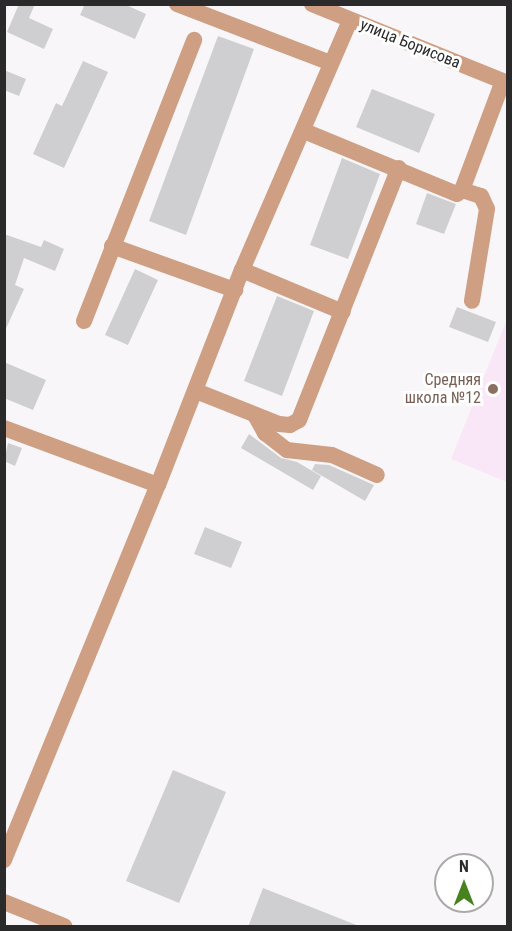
<!DOCTYPE html>
<html>
<head>
<meta charset="utf-8">
<style>
	body { margin:0 }
	#map { position:relative; width:512px; height:931px; overflow:hidden; background:#f9f6f9; font-family:"Roboto Condensed",sans-serif }
	div>[style] { position:absolute }
	.education>* { inset:0; background:#f9e7f8 }
	.building>* { inset:0; background:#cfcfd2 }
	.minor>* { height:16px; margin:-8px; padding:0 8px; transform-origin:8px; border-radius:8px; background:#cf9f83 }
	.dots>* { width:16px; height:16px; translate:-50% -50%; box-sizing:border-box; border:3px solid #fff; border-radius:50% }
	span { translate:-50% -50%; white-space:nowrap; text-align:center; line-height:1.15; -webkit-text-stroke:6px #fff; paint-order:stroke }
	.street-label { font-size:16px; color:#2b2a2b }
	.education-label { font-size:16px; color:#785e54 }
	.right { translate:-100% -50%; text-align:right }
	.frame { position:absolute; inset:0; border:6px solid #2b2a2b; pointer-events:none }
	.north { position:absolute; left:434px; top:853px; width:60px; height:60px; box-sizing:border-box; background:#fff; border:2px solid #aaa; border-radius:50%; rotate:0deg; font-size:16px; font-weight:700; line-height:24px; text-align:center; color:#2b2a2b }
	.north::after { content:''; display:block; margin:auto; width:21px; height:27px; background:#47821e; clip-path:polygon(50% 0,100% 100%,50% 72%,0 100%) }
</style>
</head>
<body>
<div id="map">
	<div class="education">
		<div style="clip-path:polygon(507px 319px,508px 319px,507px 482px,451px 459px)"></div>
	</div>
	<div class="building">
		<div style="clip-path:polygon(19px 4px,35px 4px,29px 18px,53px 29px,44px 49px,7px 32px)"></div>
		<div style="clip-path:polygon(85px 4px,124px 4px,146px 14px,135px 39px,80px 15px)"></div>
		<div style="clip-path:polygon(218px 36px,254px 49px,186px 235px,149px 221px)"></div>
		<div style="clip-path:polygon(83px 61px,108px 72px,64px 168px,33px 154px,56px 103px,62px 106px)"></div>
		<div style="clip-path:polygon(4px 70px,26px 79px,19px 96px,4px 90px)"></div>
		<div style="clip-path:polygon(372px 89px,435px 114px,419px 153px,356px 127px)"></div>
		<div style="clip-path:polygon(342px 158px,380px 174px,348px 259px,310px 245px)"></div>
		<div style="clip-path:polygon(427px 193px,456px 204px,444px 234px,416px 224px)"></div>
		<div style="clip-path:polygon(4px 234px,41px 247px,44px 240px,64px 249px,55px 271px,24px 258px,15px 285px,24px 289px,4px 333px)"></div>
		<div style="clip-path:polygon(135px 269px,158px 280px,128px 345px,105px 335px)"></div>
		<div style="clip-path:polygon(277px 296px,314px 311px,282px 396px,244px 381px)"></div>
		<div style="clip-path:polygon(457px 307px,496px 322px,488px 342px,449px 327px)"></div>
		<div style="clip-path:polygon(4px 362px,46px 380px,33px 410px,4px 398px)"></div>
		<div style="clip-path:polygon(249px 434px,281px 458px,297px 462px,321px 476px,313px 490px,241px 448px)"></div>
		<div style="clip-path:polygon(8px 443px,22px 448px,15px 466px,4px 461px)"></div>
		<div style="clip-path:polygon(315px 464px,329px 465px,374px 485px,365px 501px,312px 470px)"></div>
		<div style="clip-path:polygon(205px 527px,242px 542px,231px 568px,194px 554px)"></div>
		<div style="clip-path:polygon(173px 770px,226px 792px,179px 903px,126px 881px)"></div>
		<div style="clip-path:polygon(263px 888px,359px 926px,359px 927px,248px 927px)"></div>
	</div>
	<div class="minor">
		<div style="left:177px;top:4px;width:165px;rotate:21deg"></div>
		<div style="left:312px;top:4px;width:211px;rotate:22deg"></div>
		<div style="left:304px;top:131px;width:165px;rotate:22.4deg"></div>
		<div style="left:457px;top:194px;width:6px;rotate:-39deg"></div>
		<div style="left:462px;top:190px;width:116px;rotate:-69.4deg"></div>
		<div style="left:462px;top:190px;width:20px;rotate:18deg"></div>
		<div style="left:481px;top:196px;width:14px;rotate:65deg"></div>
		<div style="left:487px;top:209px;width:93px;rotate:99.3deg"></div>
		<div style="left:112px;top:246px;width:131px;rotate:19.7deg"></div>
		<div style="left:242px;top:270px;width:109px;rotate:22.6deg"></div>
		<div style="left:84px;top:321px;width:302px;rotate:-68.6deg"></div>
		<div style="left:196px;top:391px;width:89px;rotate:21.7deg"></div>
		<div style="left:279px;top:424px;width:11px;rotate:5deg"></div>
		<div style="left:290px;top:425px;width:10px;rotate:-29deg"></div>
		<div style="left:299px;top:420px;width:271px;rotate:-68.4deg"></div>
		<div style="left:255px;top:415px;width:21px;rotate:61deg"></div>
		<div style="left:265px;top:433px;width:28px;rotate:38deg"></div>
		<div style="left:287px;top:450px;width:45px;rotate:6.3deg"></div>
		<div style="left:332px;top:455px;width:49px;rotate:24deg"></div>
		<div style="left:4px;top:428px;width:164px;rotate:20.3deg"></div>
		<div style="left:158px;top:485px;width:231px;rotate:-68.7deg"></div>
		<div style="left:242px;top:270px;width:272px;rotate:-66.6deg"></div>
		<div style="left:4px;top:860px;width:405px;rotate:-67.7deg"></div>
		<div style="left:4px;top:902px;width:65px;rotate:21.8deg"></div>
	</div>
	<div class="dots">
		<div style="left:493px;top:389px;background:#8d6e63"></div>
	</div>
	<div class="street-label">
		<span style="left:410px;top:44px;rotate:22deg">улица Борисова</span>
	</div>
	<div class="education-label">
		<span class="right" style="left:481px;top:389px">Средняя<br>школа №12</span>
	</div>
	<div class="frame"></div>
	<div class="north">N</div>
</div>
</body>
</html>
